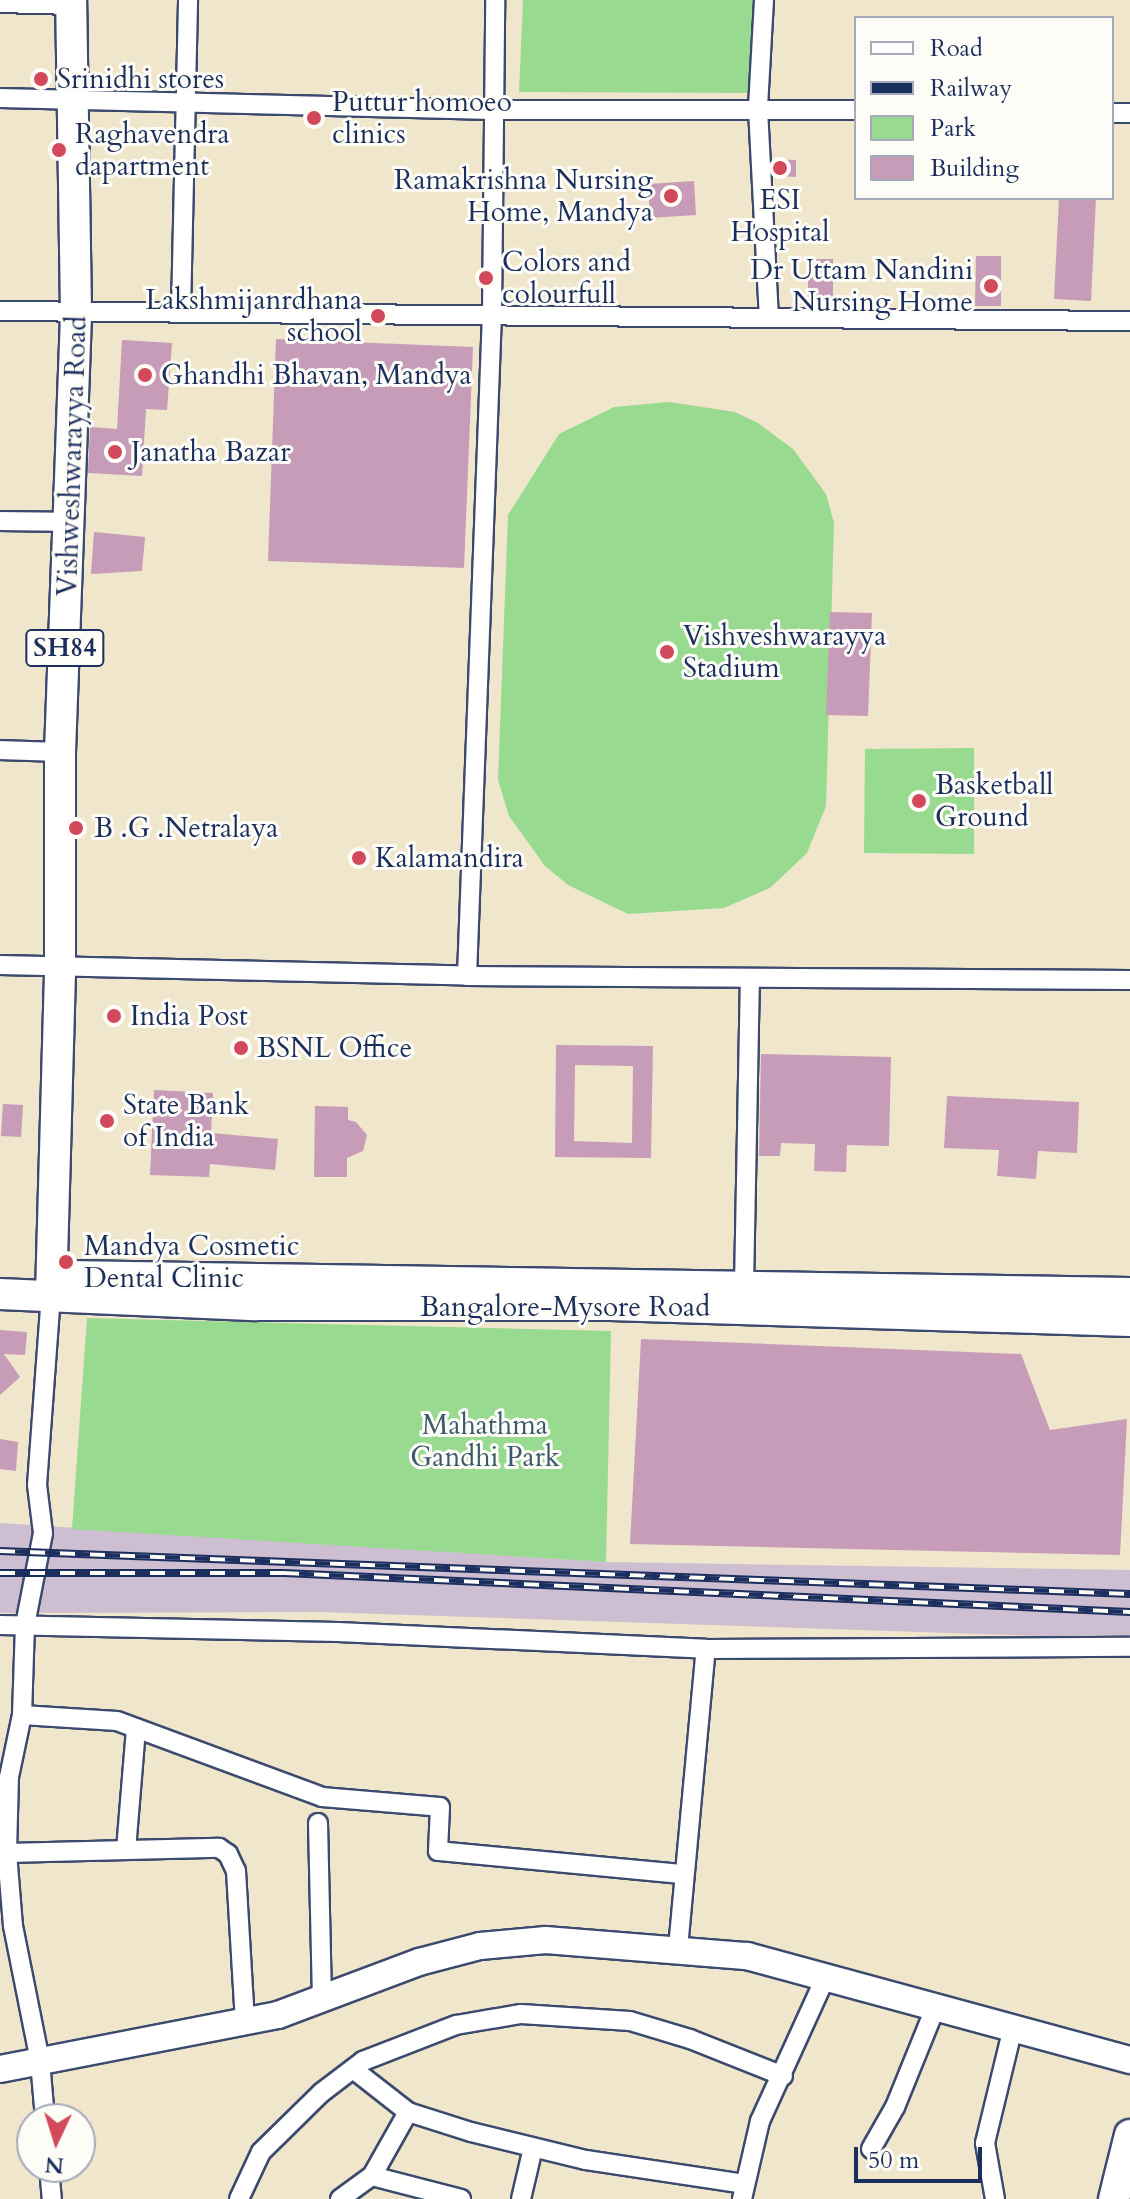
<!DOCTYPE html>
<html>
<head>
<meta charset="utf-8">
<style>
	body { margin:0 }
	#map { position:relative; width:1130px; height:2199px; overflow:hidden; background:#f0e6cb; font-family:Cardo,serif }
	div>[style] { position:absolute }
	.industrial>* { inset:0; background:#cebed1 }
	.green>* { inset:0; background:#99da91 }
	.building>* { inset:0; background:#c69cb9 }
	.roads { filter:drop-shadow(2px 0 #3b4a6e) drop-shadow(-2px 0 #3b4a6e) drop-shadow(0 2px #3b4a6e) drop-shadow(0 -2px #3b4a6e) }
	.street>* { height:18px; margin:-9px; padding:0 9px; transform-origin:9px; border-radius:9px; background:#fff }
	.secondary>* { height:26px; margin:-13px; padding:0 13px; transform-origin:13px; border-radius:13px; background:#fff }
	.primary>* { height:30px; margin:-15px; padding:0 15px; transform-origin:15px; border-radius:15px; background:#fff }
	.rail>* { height:8px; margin-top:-4px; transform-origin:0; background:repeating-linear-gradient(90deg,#fdfcf7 0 15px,#1b2f5e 0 30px); box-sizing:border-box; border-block:2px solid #1b2f5e }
	.dots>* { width:22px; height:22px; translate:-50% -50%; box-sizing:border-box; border:4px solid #fdfcf7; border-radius:50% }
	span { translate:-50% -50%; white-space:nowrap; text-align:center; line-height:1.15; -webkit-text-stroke:6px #fdfcf7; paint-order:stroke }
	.shield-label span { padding:2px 6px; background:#fdfcf7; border:2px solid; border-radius:6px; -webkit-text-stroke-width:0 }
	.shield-label { font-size:26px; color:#1b2f5e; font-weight:700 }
	.poi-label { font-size:28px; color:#1b2f5e }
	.left { translate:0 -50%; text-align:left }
	.right { translate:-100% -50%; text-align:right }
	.street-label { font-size:28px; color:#1b2f5e }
	.park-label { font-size:28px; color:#3a5a6b }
	.legend { position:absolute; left:854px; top:16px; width:260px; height:184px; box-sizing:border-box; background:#fdfcf7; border:2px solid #a3aaba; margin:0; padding:10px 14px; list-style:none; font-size:24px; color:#1b2f5e }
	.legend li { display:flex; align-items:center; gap:16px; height:40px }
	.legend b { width:40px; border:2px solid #a3aaba }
	.north { position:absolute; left:16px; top:2103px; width:80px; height:80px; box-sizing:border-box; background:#fdfcf7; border:2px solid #a3aaba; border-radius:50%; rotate:184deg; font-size:22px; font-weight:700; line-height:32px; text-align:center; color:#1b2f5e }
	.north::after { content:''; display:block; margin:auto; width:28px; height:36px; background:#d1495b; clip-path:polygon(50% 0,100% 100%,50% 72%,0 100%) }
	.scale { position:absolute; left:854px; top:2147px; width:128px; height:36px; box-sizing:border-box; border:4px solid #1b2f5e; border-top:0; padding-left:10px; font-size:24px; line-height:28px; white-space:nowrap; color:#1b2f5e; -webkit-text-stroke:6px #fdfcf7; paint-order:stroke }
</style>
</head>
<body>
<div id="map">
	<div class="industrial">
		<div style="clip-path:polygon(0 1523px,606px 1562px,1130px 1570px,1130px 1639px,319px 1612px,0 1613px)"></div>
	</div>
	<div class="green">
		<div style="clip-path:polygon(523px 0,753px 0,756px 93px,519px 92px)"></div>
		<div style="clip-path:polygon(669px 402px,735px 412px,758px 423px,793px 449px,826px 494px,834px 523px,826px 806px,807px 853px,770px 888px,724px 908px,628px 914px,568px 885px,545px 866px,509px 816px,498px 780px,508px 515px,559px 434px,614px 407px)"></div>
		<div style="clip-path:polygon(974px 748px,974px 854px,864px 853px,865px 749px)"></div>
		<div style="clip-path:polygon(87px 1318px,611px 1331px,606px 1562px,72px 1529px)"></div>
	</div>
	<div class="building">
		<div style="clip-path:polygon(773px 159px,796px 160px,796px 177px,774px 176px)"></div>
		<div style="clip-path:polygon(694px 181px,696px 215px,650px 218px,648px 184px)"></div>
		<div style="clip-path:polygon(1059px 198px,1096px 198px,1091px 301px,1054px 299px)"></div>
		<div style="clip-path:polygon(976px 256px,1001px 256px,1001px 306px,975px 306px)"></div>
		<div style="clip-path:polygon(808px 259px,833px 259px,833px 304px,808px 304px)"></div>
		<div style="clip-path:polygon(276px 339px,473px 347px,464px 568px,268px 561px)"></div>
		<div style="clip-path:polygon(122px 340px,172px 343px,167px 410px,146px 409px,142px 476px,88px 473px,90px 427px,117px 429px)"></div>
		<div style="clip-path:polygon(94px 532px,145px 537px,142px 571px,91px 574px)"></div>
		<div style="clip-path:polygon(830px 612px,872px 613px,868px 716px,826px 715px)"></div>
		<div style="clip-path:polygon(evenodd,556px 1045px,653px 1046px,651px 1158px,555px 1157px,556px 1045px,575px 1065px,633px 1066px,632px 1143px,574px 1141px,575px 1065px)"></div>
		<div style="clip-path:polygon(761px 1054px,891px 1057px,889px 1146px,847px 1145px,846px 1172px,814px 1171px,815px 1144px,781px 1143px,780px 1156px,759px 1156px)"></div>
		<div style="clip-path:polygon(154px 1090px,213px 1093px,211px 1133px,278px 1139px,275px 1170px,210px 1164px,209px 1177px,150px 1175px)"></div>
		<div style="clip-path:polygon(947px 1096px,1079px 1102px,1077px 1153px,1038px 1151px,1036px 1179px,997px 1176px,999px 1150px,944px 1148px)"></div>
		<div style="clip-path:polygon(3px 1104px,23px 1105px,21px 1137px,1px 1136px)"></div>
		<div style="clip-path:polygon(315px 1106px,348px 1107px,348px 1120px,356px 1122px,367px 1135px,363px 1151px,347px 1158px,347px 1177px,314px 1177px)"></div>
		<div style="clip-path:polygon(0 1330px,27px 1332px,25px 1355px,4px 1354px,20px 1377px,0 1395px)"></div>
		<div style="clip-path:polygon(641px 1339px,1021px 1354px,1050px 1430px,1127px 1419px,1120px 1555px,630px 1544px)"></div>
		<div style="clip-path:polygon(0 1439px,18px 1442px,16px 1471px,0 1469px)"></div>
	</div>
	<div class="roads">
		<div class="street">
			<div style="left:764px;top:0;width:109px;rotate:93.2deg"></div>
			<div style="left:758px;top:109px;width:207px;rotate:87deg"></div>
			<div style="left:0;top:3px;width:71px;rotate:1.6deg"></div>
			<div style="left:0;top:98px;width:493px;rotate:1.4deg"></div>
			<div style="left:493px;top:110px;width:363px"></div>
			<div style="left:1112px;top:113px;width:18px"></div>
			<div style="left:0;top:311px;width:1130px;rotate:0.51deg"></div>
			<div style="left:181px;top:311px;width:311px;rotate:-88.7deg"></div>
			<div style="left:0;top:521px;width:71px;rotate:0.8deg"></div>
			<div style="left:0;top:750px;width:60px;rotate:1.9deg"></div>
			<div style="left:0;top:965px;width:467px;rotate:1.3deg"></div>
			<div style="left:467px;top:976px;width:663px;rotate:0.35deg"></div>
			<div style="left:467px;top:976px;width:664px;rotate:-87.84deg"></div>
			<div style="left:492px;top:312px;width:312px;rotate:-89.4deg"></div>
			<div style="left:744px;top:1286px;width:308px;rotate:-88.9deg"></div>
			<div style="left:0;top:1625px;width:338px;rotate:1.2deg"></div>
			<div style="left:338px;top:1632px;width:368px;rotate:2.6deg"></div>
			<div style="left:706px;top:1649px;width:424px;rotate:-0.3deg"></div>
			<div style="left:22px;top:1715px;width:95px;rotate:3.6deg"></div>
			<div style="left:117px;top:1721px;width:219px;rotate:20.3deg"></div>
			<div style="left:322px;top:1797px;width:118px;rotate:4.8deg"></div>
			<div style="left:440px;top:1807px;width:44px;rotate:92.6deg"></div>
			<div style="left:438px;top:1851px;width:246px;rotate:5.4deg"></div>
			<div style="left:318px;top:1823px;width:176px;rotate:88.7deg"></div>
			<div style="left:126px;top:1850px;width:122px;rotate:-85.3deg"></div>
			<div style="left:7px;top:1853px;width:212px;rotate:-1.4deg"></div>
			<div style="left:219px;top:1848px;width:11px;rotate:34deg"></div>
			<div style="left:228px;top:1854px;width:19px;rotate:65deg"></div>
			<div style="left:236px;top:1871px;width:151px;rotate:86.6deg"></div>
			<div style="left:678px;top:1948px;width:300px;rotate:-84.7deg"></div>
			<div style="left:353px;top:2069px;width:70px;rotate:38deg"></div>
			<div style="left:408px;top:2112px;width:66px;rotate:17.6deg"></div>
			<div style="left:471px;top:2132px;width:118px;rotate:13.7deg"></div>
			<div style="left:586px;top:2160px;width:160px;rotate:8.6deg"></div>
			<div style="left:45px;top:2119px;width:58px;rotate:-94.9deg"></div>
			<div style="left:40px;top:2061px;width:138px;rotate:-101.3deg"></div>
			<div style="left:13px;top:1926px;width:73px;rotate:-94.7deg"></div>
			<div style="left:7px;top:1853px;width:76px;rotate:-88.5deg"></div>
			<div style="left:9px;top:1777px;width:63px;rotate:-78.2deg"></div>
			<div style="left:22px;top:1715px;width:90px;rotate:-88.1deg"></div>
			<div style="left:25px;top:1625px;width:94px;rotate:-78.9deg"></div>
			<div style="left:43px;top:1533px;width:48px;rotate:-97.1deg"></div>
			<div style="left:37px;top:1485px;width:191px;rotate:-85.8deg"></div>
			<div style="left:871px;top:2149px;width:48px;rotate:-60.3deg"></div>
			<div style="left:895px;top:2107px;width:109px;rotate:-67.9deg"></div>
			<div style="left:49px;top:2167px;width:32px;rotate:85deg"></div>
			<div style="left:372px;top:2176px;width:92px;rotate:14.5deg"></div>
			<div style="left:239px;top:2199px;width:52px;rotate:-64.9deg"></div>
			<div style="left:261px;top:2152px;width:84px;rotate:-44.5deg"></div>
			<div style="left:321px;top:2093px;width:53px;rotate:-37.3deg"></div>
			<div style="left:363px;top:2061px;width:100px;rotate:-21.2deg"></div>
			<div style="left:456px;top:2025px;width:66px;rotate:-9.6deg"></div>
			<div style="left:521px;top:2014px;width:109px;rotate:3.7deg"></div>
			<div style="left:630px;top:2021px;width:63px;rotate:16.7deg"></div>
			<div style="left:690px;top:2039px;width:100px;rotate:21.7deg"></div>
			<div style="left:340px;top:2199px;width:39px;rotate:-36deg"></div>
			<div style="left:372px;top:2176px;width:73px;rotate:-60.6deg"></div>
			<div style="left:521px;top:2199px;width:52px;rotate:-76.8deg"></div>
			<div style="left:742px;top:2199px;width:80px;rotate:-77deg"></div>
			<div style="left:760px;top:2121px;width:159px;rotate:-65.5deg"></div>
			<div style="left:995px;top:2199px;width:57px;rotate:-100.1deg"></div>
			<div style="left:985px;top:2143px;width:119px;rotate:-76.4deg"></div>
		</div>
		<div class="secondary">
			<div style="left:0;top:2069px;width:283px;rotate:-11deg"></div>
			<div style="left:278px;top:2015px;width:151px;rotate:-20.6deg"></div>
			<div style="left:419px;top:1962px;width:63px;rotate:-14.7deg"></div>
			<div style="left:480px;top:1946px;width:66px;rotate:-5.2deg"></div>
			<div style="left:546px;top:1940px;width:202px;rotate:4.6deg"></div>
			<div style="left:747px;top:1956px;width:397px;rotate:15.2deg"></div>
		</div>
		<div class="primary">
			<div style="left:68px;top:1276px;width:1062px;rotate:0.92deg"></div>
			<div style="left:0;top:1294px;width:256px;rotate:2.5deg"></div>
			<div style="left:256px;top:1305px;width:354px"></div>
			<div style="left:610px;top:1305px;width:520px;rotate:1.76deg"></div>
			<div style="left:51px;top:1295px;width:329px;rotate:-88.4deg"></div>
			<div style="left:60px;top:966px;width:214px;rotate:-90deg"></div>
			<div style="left:60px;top:752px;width:441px;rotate:-87.9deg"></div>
			<div style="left:76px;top:311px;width:311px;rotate:-90.9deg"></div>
			<div style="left:1114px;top:2199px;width:66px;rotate:-76deg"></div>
		</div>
	</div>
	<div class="rail">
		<div style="left:0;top:1551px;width:1131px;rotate:2.18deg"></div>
		<div style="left:0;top:1573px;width:284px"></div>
		<div style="left:284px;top:1573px;width:847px;rotate:2.64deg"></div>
	</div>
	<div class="dots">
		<div style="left:41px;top:79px;background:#d1495b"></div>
		<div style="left:314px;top:118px;background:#d1495b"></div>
		<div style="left:59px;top:150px;background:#d1495b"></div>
		<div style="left:780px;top:168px;background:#d1495b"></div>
		<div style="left:671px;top:196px;background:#d1495b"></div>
		<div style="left:486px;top:278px;background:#d1495b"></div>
		<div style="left:991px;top:286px;background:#d1495b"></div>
		<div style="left:378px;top:316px;background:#d1495b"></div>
		<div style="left:145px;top:375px;background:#d1495b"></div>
		<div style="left:115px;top:452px;background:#d1495b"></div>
		<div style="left:667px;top:652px;background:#d1495b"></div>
		<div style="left:919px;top:801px;background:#d1495b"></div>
		<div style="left:76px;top:828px;background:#d1495b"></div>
		<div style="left:359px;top:858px;background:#d1495b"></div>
		<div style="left:114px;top:1016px;background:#d1495b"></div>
		<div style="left:241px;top:1048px;background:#d1495b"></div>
		<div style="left:107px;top:1121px;background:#d1495b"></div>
		<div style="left:66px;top:1262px;background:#d1495b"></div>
	</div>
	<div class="shield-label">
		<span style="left:65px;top:648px">SH84</span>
	</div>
	<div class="poi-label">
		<span class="left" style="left:57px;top:79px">Srinidhi stores</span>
		<span class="left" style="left:332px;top:118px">Puttur homoeo<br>clinics</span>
		<span class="left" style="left:75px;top:150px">Raghavendra<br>dapartment</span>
		<span class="right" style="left:653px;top:196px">Ramakrishna Nursing<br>Home, Mandya</span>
		<span style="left:780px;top:216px">ESI<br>Hospital</span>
		<span class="left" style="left:502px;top:278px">Colors and<br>colourfull</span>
		<span class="right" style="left:973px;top:286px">Dr Uttam Nandini<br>Nursing Home</span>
		<span class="right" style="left:362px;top:316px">Lakshmijanrdhana<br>school</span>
		<span class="left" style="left:161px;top:375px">Ghandhi Bhavan, Mandya</span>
		<span class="left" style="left:131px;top:452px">Janatha Bazar</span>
		<span class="left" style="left:683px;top:652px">Vishveshwarayya<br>Stadium</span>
		<span class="left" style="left:935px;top:801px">Basketball<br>Ground</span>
		<span class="left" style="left:94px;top:828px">B .G .Netralaya</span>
		<span class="left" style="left:375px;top:858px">Kalamandira</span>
		<span class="left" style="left:130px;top:1016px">India Post</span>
		<span class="left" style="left:257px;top:1048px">BSNL Office</span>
		<span class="left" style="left:123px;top:1121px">State Bank<br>of India</span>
		<span class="left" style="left:84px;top:1262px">Mandya Cosmetic<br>Dental Clinic</span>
	</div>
	<div class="street-label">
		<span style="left:72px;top:456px;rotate:-88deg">Vishweshwarayya Road</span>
		<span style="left:565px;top:1307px">Bangalore-Mysore Road</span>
	</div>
	<div class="park-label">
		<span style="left:485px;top:1441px">Mahathma<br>Gandhi Park</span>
	</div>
	<ul class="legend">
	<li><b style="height:10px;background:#fff"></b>Road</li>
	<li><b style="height:10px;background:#1b2f5e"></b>Railway</li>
	<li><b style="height:22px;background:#99da91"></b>Park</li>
	<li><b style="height:22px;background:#c69cb9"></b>Building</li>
	</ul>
	<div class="north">N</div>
	<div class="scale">50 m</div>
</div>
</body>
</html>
